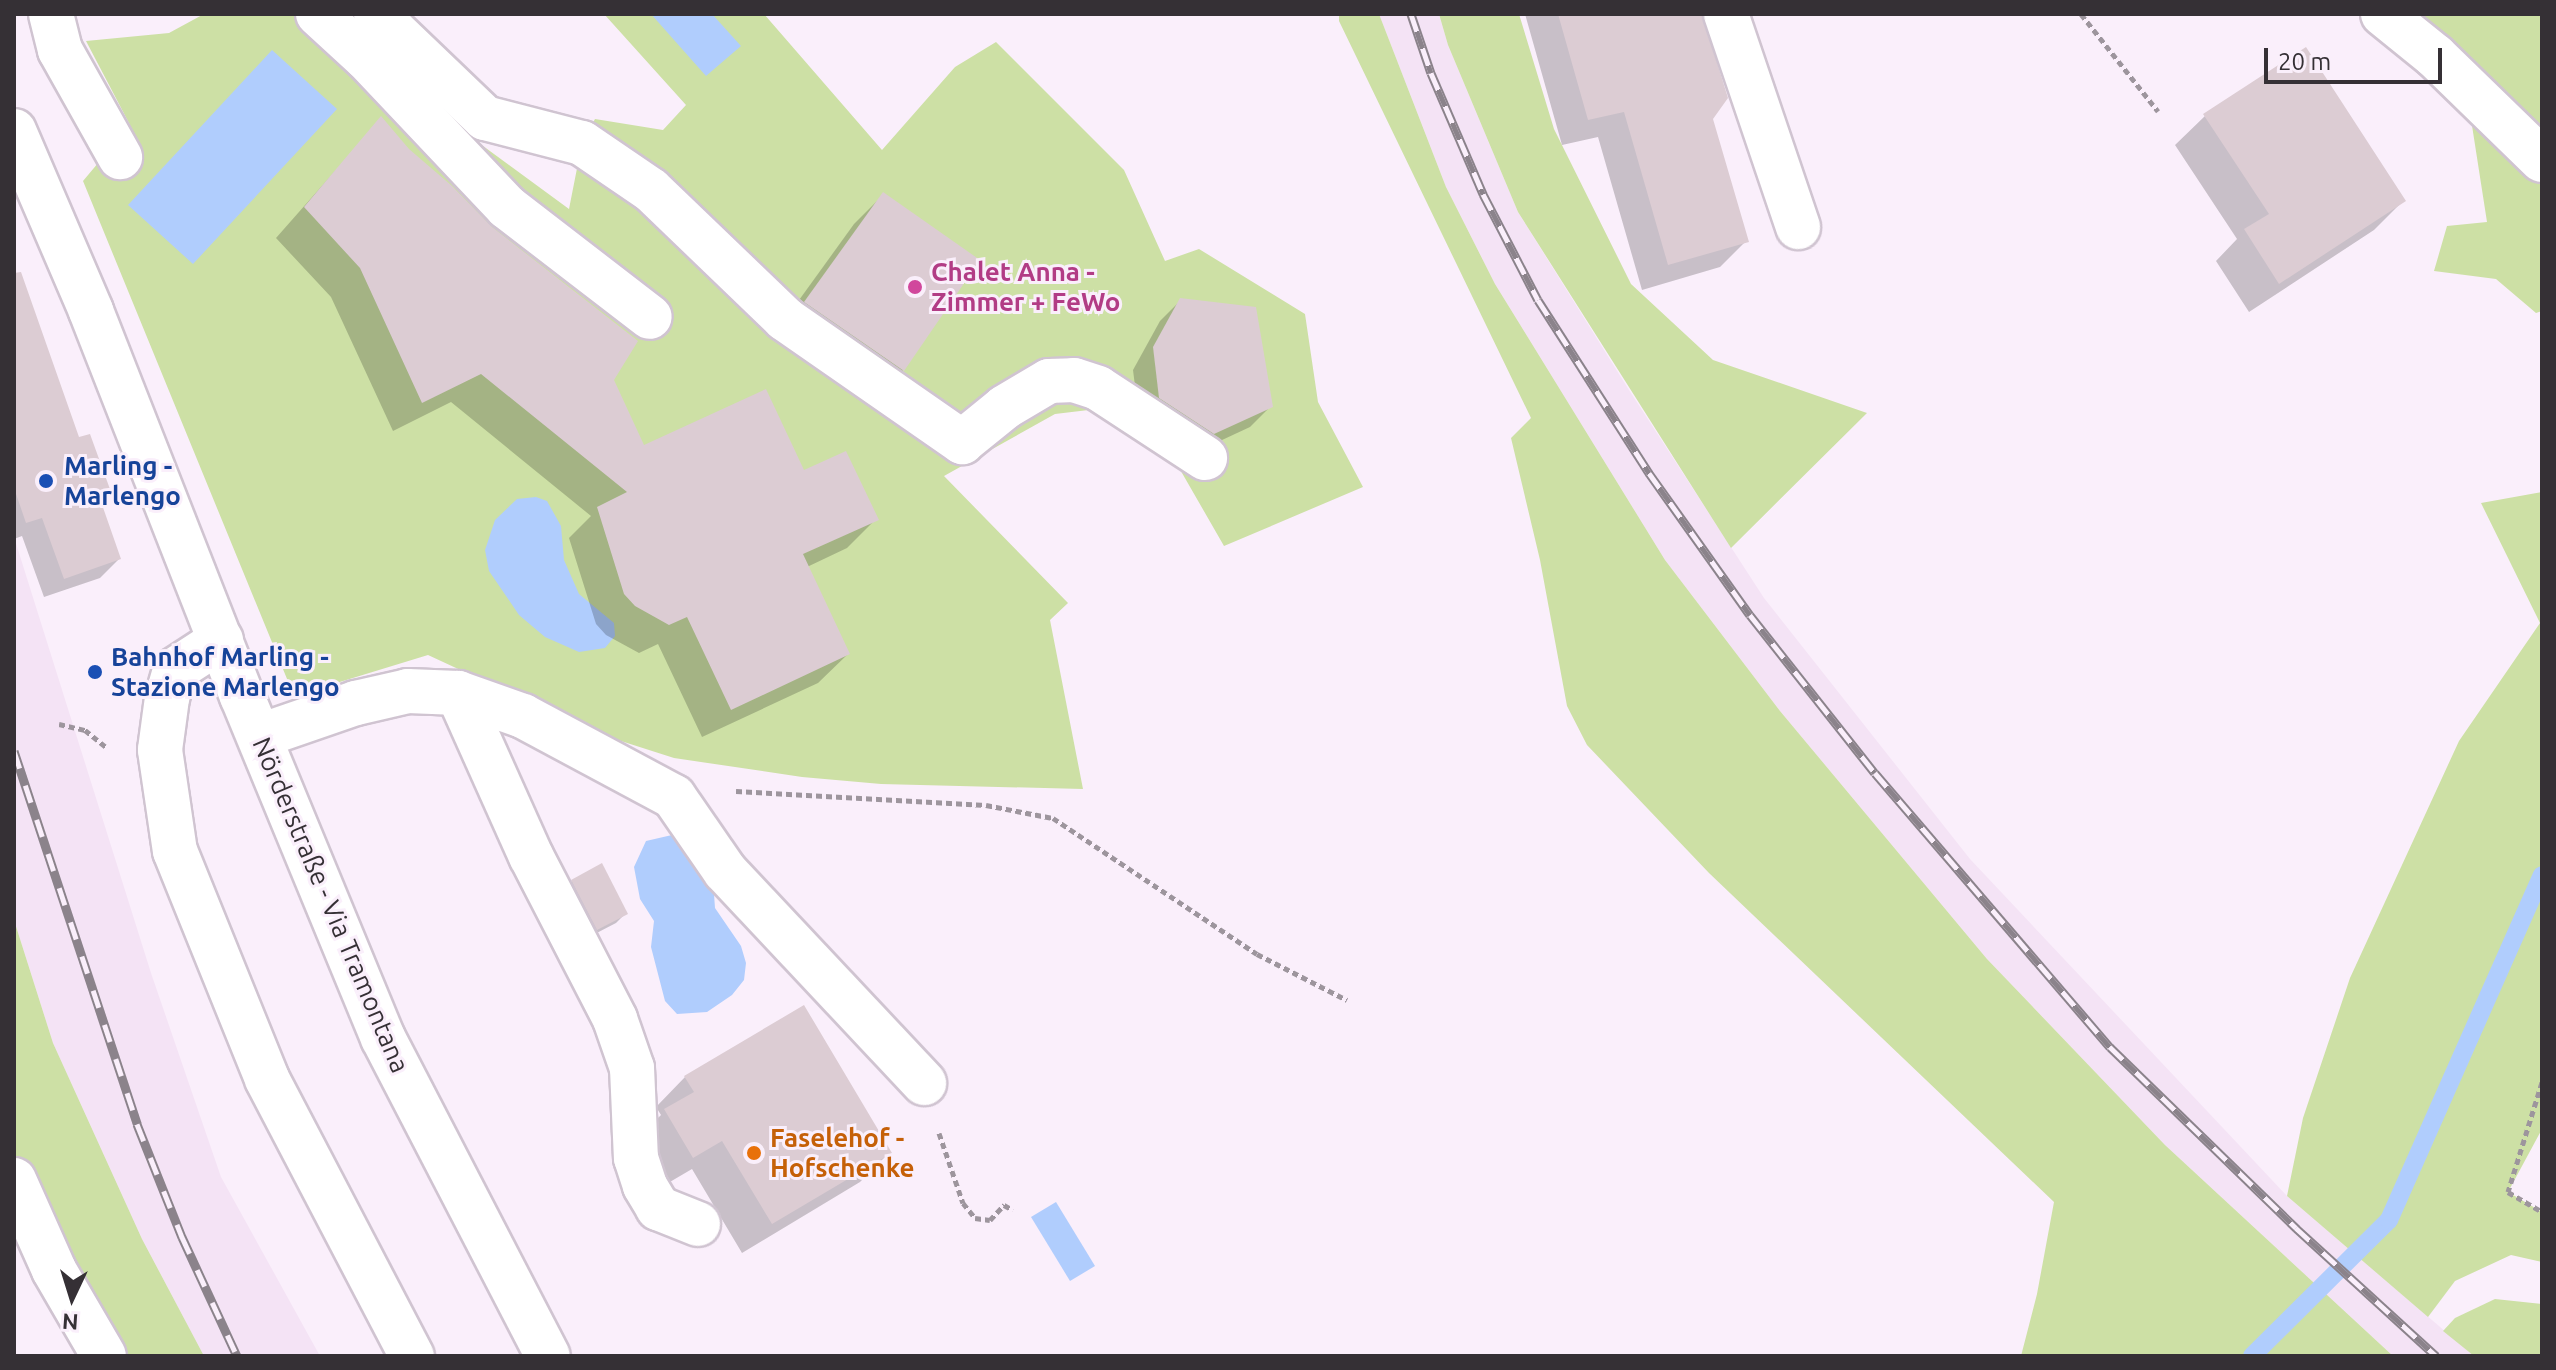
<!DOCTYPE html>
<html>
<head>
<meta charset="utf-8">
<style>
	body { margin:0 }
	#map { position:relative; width:2556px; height:1370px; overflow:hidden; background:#faeffb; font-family:Ubuntu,sans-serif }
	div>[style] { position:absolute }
	.built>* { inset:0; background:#f4e3f5 }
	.green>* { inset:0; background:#cde0a5 }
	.water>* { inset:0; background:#b0cdfd }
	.shadow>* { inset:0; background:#0003 }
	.stream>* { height:18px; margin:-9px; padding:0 9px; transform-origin:9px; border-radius:9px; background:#b0cdfd }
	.building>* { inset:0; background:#dcccd3 }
	.path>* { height:5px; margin-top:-2.5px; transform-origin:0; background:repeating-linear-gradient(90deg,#9d959d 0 6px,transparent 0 10px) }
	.roads { filter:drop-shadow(2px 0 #d0c4d1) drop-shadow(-2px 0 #d0c4d1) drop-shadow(0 2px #d0c4d1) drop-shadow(0 -2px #d0c4d1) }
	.minor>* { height:44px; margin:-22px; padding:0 22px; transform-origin:22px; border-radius:22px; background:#fff }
	.rail>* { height:9px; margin-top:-4.5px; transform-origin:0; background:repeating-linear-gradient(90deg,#faeffb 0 18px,#8b838b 0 36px); box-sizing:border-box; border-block:2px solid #8b838b }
	.dots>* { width:22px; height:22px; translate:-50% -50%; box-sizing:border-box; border:4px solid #faeffb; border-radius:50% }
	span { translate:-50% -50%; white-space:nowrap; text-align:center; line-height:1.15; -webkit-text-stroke:6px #faeffb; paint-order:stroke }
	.hotel-label { font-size:26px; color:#b23c85; font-weight:700 }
	.left { translate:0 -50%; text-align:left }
	.transit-label { font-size:26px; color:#164399; font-weight:700 }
	.street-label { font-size:26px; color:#353035 }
	.food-label { font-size:26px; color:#c56008; font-weight:700 }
	.frame { position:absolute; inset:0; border:16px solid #353035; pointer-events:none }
	.north { position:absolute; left:32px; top:1258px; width:80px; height:80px; -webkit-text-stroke:6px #faeffb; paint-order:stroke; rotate:184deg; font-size:22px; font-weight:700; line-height:32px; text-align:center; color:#353035 }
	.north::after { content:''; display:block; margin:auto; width:28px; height:36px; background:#353035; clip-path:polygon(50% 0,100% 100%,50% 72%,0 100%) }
	.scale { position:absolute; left:2264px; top:48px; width:178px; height:36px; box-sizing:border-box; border:4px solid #353035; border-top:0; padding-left:10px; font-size:24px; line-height:28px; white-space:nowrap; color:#353035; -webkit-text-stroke:6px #faeffb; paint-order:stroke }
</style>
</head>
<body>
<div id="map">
	<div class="built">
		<div style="clip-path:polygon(1379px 14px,1439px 14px,1448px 45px,1518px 212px,1629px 390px,1764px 598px,1970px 859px,2287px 1196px,2474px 1356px,2393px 1356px,2165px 1145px,1987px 959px,1780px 711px,1665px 560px,1495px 284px,1446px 187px)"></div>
		<div style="clip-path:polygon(14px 537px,151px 973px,221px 1177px,320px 1356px,204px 1356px,142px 1239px,53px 1043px,14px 920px)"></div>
	</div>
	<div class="green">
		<div style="clip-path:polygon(204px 14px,303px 14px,569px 209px,582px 143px,595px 119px,663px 130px,686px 105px,604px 14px,764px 14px,882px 150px,955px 67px,996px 42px,1124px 170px,1165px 261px,1199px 249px,1305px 314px,1318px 402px,1363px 487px,1224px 546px,1178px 466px,1097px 409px,1055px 414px,944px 476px,1068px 603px,1050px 620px,1083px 789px,881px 784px,802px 777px,674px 758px,599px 734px,428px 655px,294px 696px,83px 181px,130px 125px,86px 41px,169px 33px)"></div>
		<div style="clip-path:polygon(1339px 14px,1379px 14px,1446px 187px,1495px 284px,1665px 560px,1780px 711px,1987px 959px,2165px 1145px,2393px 1356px,2021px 1356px,2037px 1294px,2054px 1202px,1709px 873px,1587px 745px,1567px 706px,1540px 560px,1511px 438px,1531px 418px,1339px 21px)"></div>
		<div style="clip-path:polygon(1439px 14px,1519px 14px,1554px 129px,1631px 284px,1713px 360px,1867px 413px,1731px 548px,1518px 212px,1448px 45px)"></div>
		<div style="clip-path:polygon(2383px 14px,2542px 14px,2542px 311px,2536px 313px,2496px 279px,2434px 271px,2447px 226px,2487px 222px,2466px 87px)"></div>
		<div style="clip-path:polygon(2542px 492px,2542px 1129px,2508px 1192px,2542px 1212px,2542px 1262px,2511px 1255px,2455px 1281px,2428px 1317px,2287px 1196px,2303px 1118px,2350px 978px,2459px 741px,2540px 623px,2481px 503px)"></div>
		<div style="clip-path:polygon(14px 920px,53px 1043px,142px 1239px,204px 1356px,104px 1356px,14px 1180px)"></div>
		<div style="clip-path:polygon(2495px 1299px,2542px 1304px,2542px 1356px,2474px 1356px,2443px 1331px,2455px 1318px)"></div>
	</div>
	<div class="water">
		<div style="clip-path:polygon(651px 14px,712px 14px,741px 46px,706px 76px)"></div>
		<div style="clip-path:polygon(272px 50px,337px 109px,193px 264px,128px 205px)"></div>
		<div style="clip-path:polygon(536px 497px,547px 501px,561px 526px,564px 560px,579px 594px,614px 623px,615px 636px,605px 648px,579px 652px,545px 637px,519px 615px,489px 571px,485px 550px,495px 520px,517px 499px)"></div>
		<div style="clip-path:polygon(685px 832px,713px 880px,715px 908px,741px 946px,746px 963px,744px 980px,732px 995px,707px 1012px,677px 1014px,665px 1001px,651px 947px,654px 921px,640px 899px,634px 867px,646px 841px)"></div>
		<div style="clip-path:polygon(1056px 1202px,1095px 1266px,1070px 1281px,1031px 1217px)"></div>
	</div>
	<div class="shadow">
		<div style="clip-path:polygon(1525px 14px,1701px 14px,1710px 118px,1746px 241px,1720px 267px,1642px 290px,1598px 137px,1562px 145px)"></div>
		<div style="clip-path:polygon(2205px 116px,2403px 201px,2374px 230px,2249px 312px,2216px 261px,2237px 239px,2175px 145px)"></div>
		<div style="clip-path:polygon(381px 119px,611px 380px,643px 448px,803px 473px,876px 519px,847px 548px,807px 567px,848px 654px,818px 683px,702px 737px,658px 644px,639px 653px,606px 635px,596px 624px,569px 538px,591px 516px,451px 402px,393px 431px,331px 297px,276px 238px)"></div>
		<div style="clip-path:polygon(883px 195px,978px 260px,903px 370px,873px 400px,776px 332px,854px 224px)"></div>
		<div style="clip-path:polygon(14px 283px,78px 439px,109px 491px,99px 501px,119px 559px,100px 578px,44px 597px,22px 536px,14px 539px)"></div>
		<div style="clip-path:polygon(1181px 300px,1271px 406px,1250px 427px,1192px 454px,1139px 419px,1133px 370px,1160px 321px)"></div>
		<div style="clip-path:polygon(573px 881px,626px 913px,616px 923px,587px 938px,562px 891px)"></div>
		<div style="clip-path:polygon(685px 1077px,889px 1153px,860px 1182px,742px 1253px,692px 1169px,663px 1186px,635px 1141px,661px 1115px,656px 1107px)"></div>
	</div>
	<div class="stream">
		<div style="left:2252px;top:1356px;width:193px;rotate:-44.8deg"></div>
		<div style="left:2389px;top:1220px;width:377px;rotate:-66.1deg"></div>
	</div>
	<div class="building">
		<div style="clip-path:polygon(1558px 14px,1702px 14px,1728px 98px,1713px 119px,1749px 242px,1668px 265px,1624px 112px,1588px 120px)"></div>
		<div style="clip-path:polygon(2306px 47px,2406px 201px,2279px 284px,2244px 229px,2269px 214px,2203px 114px)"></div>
		<div style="clip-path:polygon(381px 116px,409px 149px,452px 186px,492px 227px,638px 341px,614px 380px,644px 445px,766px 389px,804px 470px,846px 451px,879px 520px,803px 554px,850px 654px,731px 710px,687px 617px,669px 625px,635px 606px,624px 594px,597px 507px,627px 492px,481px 374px,422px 403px,360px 268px,304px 207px)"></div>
		<div style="clip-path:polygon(883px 192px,980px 260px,904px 371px,804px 302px)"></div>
		<div style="clip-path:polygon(21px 272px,79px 437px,90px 434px,111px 492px,99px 496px,121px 559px,64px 579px,42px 518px,26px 523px,14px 488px,14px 273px)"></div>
		<div style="clip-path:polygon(1180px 298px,1256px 307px,1273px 407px,1214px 434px,1159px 398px,1153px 347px)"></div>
		<div style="clip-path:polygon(602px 863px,628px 914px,597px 930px,571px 880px)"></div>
		<div style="clip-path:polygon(804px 1005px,892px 1153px,772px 1224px,722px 1141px,693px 1158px,664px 1109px,694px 1092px,684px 1076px)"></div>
	</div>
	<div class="path">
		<div style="left:2081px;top:14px;width:124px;rotate:51.6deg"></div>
		<div style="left:59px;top:724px;width:27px;rotate:13deg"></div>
		<div style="left:85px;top:730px;width:28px;rotate:39deg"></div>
		<div style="left:736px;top:791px;width:250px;rotate:3.2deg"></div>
		<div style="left:986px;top:805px;width:68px;rotate:11deg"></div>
		<div style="left:1053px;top:818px;width:245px;rotate:33.7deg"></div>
		<div style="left:1257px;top:954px;width:101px;rotate:27.1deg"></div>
		<div style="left:2542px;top:1082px;width:115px;rotate:107.2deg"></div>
		<div style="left:2508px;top:1192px;width:39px;rotate:30deg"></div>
		<div style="left:939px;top:1133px;width:74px;rotate:71.1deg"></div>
		<div style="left:963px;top:1203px;width:19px;rotate:51deg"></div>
		<div style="left:975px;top:1218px;width:15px;rotate:8deg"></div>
		<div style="left:990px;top:1220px;width:21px;rotate:-47deg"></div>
		<div style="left:1004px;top:1205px;width:10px;rotate:29deg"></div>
	</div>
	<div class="roads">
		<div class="minor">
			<div style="left:51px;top:14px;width:37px;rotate:76deg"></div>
			<div style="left:60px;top:50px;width:123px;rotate:60.7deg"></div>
			<div style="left:318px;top:14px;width:65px;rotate:42.5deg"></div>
			<div style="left:366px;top:58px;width:205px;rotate:46.6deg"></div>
			<div style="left:507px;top:207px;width:180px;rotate:37.6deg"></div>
			<div style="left:376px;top:14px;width:151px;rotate:43.7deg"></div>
			<div style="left:485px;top:118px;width:100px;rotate:14.5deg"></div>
			<div style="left:582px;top:143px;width:83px;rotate:34.3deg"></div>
			<div style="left:651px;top:190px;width:186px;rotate:43.9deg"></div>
			<div style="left:785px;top:319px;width:216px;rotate:34.8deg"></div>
			<div style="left:962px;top:442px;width:55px;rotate:-39.1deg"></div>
			<div style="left:1005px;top:407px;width:51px;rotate:-30.6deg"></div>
			<div style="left:1049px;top:381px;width:25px;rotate:-2deg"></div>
			<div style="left:1074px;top:380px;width:25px;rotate:18deg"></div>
			<div style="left:1098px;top:388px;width:128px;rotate:33.2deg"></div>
			<div style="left:1726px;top:14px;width:225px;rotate:71.3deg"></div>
			<div style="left:2383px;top:14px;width:67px;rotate:38.9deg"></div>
			<div style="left:2435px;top:56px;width:149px;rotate:44.2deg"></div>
			<div style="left:14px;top:131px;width:196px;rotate:66.8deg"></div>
			<div style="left:91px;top:311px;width:414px;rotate:68.6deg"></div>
			<div style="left:242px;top:696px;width:370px;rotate:67.6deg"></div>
			<div style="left:383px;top:1038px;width:358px;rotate:62.6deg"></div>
			<div style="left:221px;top:640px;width:55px;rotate:146.9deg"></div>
			<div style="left:175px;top:670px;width:29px;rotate:106deg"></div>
			<div style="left:167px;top:698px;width:52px;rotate:97.7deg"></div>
			<div style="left:160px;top:750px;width:102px;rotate:81.6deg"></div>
			<div style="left:175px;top:851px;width:246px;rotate:68deg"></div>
			<div style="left:267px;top:1079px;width:313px;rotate:62.4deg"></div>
			<div style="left:458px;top:693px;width:179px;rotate:65.9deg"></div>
			<div style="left:531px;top:856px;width:183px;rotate:62.7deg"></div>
			<div style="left:615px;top:1019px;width:52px;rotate:70.9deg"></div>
			<div style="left:632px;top:1068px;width:90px;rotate:87.5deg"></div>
			<div style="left:636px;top:1158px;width:29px;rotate:72deg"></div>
			<div style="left:645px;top:1186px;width:26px;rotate:59deg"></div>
			<div style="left:658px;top:1208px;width:43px;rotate:21.8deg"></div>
			<div style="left:260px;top:736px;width:102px;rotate:-19deg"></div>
			<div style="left:356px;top:703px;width:53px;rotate:-13deg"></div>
			<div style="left:408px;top:691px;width:50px;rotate:2.3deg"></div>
			<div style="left:458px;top:693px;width:69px;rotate:19.5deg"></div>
			<div style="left:523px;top:716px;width:171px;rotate:28.2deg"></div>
			<div style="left:674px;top:797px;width:90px;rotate:55.4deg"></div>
			<div style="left:725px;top:871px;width:291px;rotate:46.8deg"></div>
			<div style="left:14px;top:1180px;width:98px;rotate:66deg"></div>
			<div style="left:54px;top:1270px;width:99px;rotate:59.8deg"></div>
		</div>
	</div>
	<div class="rail">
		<div style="left:1411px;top:14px;width:62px;rotate:71.3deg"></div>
		<div style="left:1431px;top:73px;width:132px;rotate:66.7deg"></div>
		<div style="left:1483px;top:194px;width:119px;rotate:62.6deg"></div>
		<div style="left:1538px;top:300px;width:206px;rotate:57.3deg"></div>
		<div style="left:1649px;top:473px;width:174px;rotate:54.6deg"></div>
		<div style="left:1750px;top:615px;width:201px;rotate:51.7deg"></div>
		<div style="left:1875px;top:773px;width:361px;rotate:49.4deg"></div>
		<div style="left:2110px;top:1047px;width:260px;rotate:44.2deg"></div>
		<div style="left:2296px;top:1228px;width:190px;rotate:42.4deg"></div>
		<div style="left:14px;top:751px;width:393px;rotate:71.7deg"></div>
		<div style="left:137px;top:1124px;width:122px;rotate:68.3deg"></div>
		<div style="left:182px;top:1237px;width:131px;rotate:65.2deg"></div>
	</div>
	<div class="dots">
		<div style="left:915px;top:287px;background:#d1479c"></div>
		<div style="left:46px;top:481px;background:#1a4fb4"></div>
		<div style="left:95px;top:672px;background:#1a4fb4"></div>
		<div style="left:754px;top:1153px;background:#e8710a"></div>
	</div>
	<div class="hotel-label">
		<span class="left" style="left:931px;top:287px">Chalet Anna -<br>Zimmer + FeWo</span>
	</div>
	<div class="transit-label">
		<span class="left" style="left:64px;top:481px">Marling -<br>Marlengo</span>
		<span class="left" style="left:111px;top:672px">Bahnhof Marling -<br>Stazione Marlengo</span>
	</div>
	<div class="street-label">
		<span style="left:331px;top:905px;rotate:67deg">Nörderstraße - Via Tramontana</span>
	</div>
	<div class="food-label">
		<span class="left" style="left:770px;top:1153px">Faselehof -<br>Hofschenke</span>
	</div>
	<div class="frame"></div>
	<div class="north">N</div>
	<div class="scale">20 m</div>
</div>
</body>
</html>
